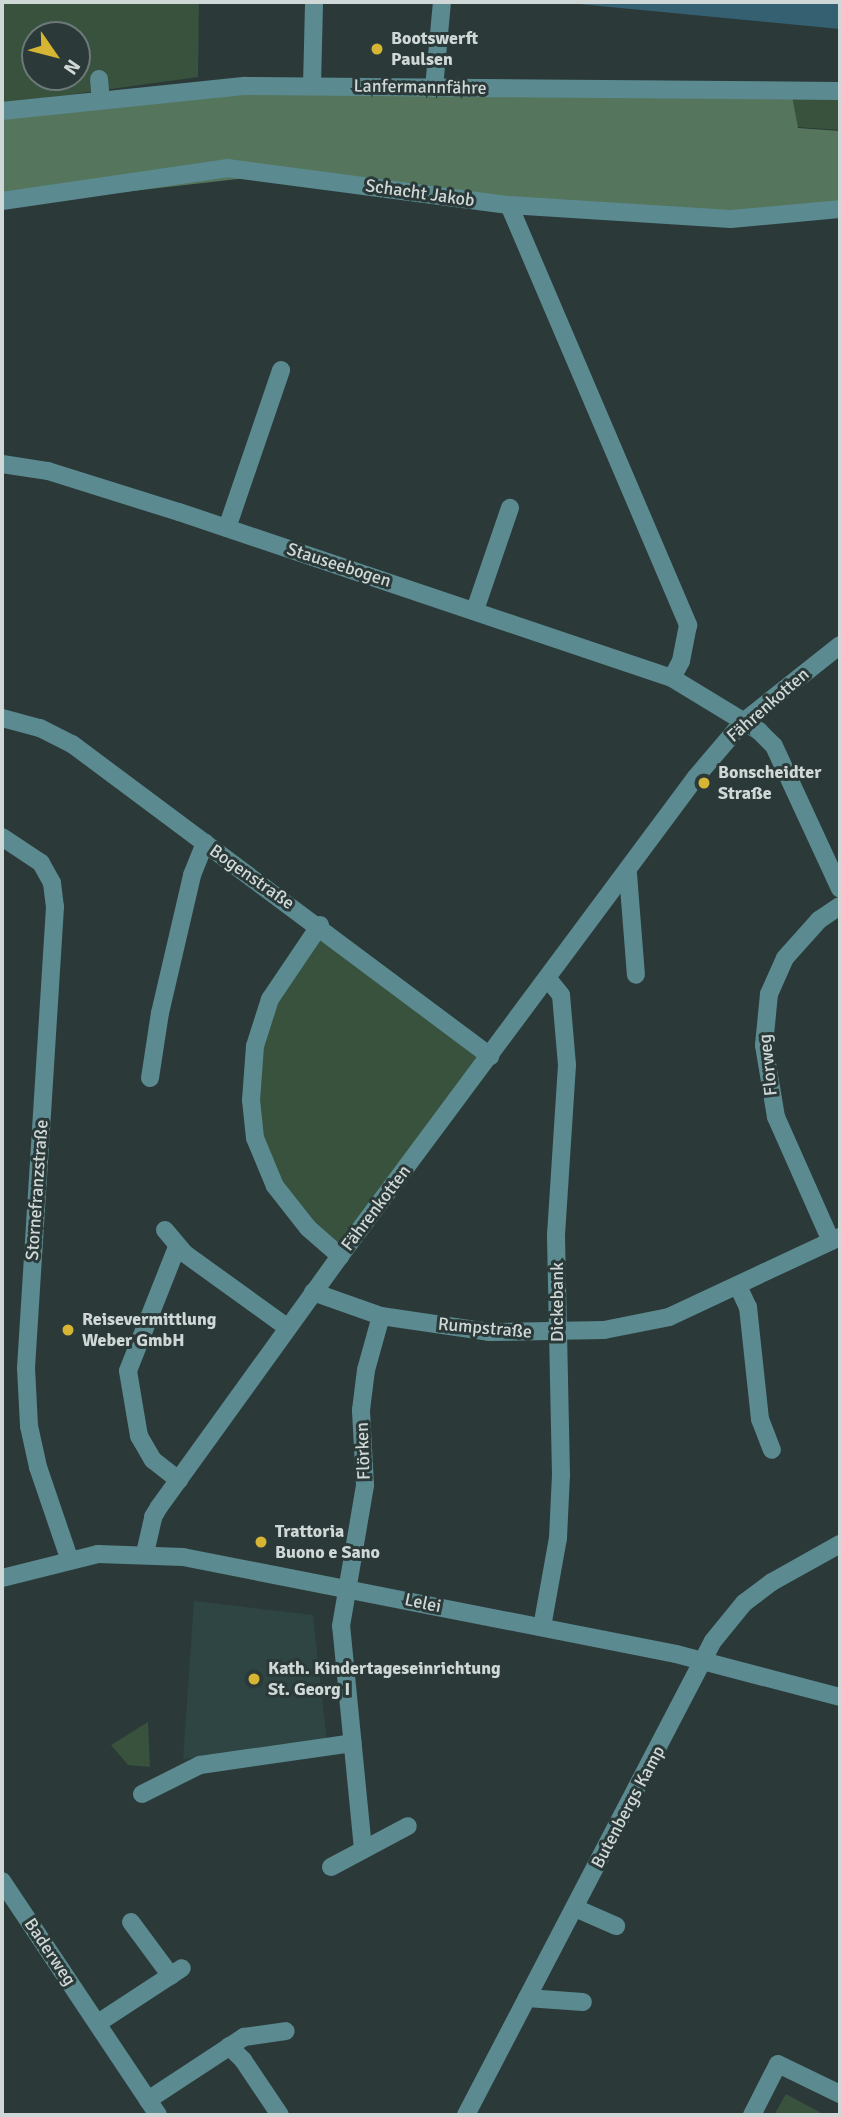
<!DOCTYPE html>
<html>
<head>
<meta charset="utf-8">
<style>
	body { margin:0 }
	#map { position:relative; width:842px; height:2117px; overflow:hidden; background:#2b3a38; font-family:Signika,sans-serif }
	div>[style] { position:absolute }
	.built>* { inset:0; background:#2e4543 }
	.green>* { inset:0; background:#38523e }
	.forest>* { inset:0; background:#55765c }
	.water>* { inset:0; background:#356072 }
	.minor>* { height:18px; margin:-9px; padding:0 9px; transform-origin:9px; border-radius:9px; background:#5b8a91 }
	.dots>* { width:19px; height:19px; translate:-50% -50%; box-sizing:border-box; border:4px solid #2b3a38; border-radius:50% }
	span { translate:-50% -50%; white-space:nowrap; text-align:center; line-height:1.15; -webkit-text-stroke:6px #2b3a38; paint-order:stroke }
	.poi-label { font-size:18px; color:#cfd8d7; font-weight:700 }
	.left { translate:0 -50%; text-align:left }
	.street-label { font-size:18px; color:#cfd8d7 }
	.frame { position:absolute; inset:0; border:4px solid #cfd8d7; pointer-events:none }
	.north { position:absolute; left:21px; top:21px; width:70px; height:70px; box-sizing:border-box; background:#2b3a38; border:2px solid #6d7978; border-radius:50%; rotate:125deg; font-size:19px; font-weight:700; line-height:28px; text-align:center; color:#cfd8d7 }
	.north::after { content:''; display:block; margin:auto; width:24px; height:32px; background:#d6b534; clip-path:polygon(50% 0,100% 100%,50% 72%,0 100%) }
</style>
</head>
<body>
<div id="map">
	<div class="built">
		<div style="clip-path:polygon(194px 1601px,313px 1615px,327px 1742px,183px 1759px)"></div>
	</div>
	<div class="green">
		<div style="clip-path:polygon(evenodd,2px 2px,199px 2px,198px 77px,2px 104px,2px 2px,35px 35px,77px 35px,77px 77px,35px 77px,35px 35px)"></div>
		<div style="clip-path:polygon(792px 96px,840px 97px,840px 130px,797px 127px)"></div>
		<div style="clip-path:polygon(320px 925px,490px 1056px,340px 1256px,280px 1188px,253px 1119px,270px 999px)"></div>
		<div style="clip-path:polygon(148px 1722px,150px 1767px,128px 1765px,111px 1745px)"></div>
		<div style="clip-path:polygon(786px 2094px,825px 2115px,774px 2115px)"></div>
	</div>
	<div class="forest">
		<div style="clip-path:polygon(184px 94px,792px 96px,798px 128px,840px 131px,840px 206px,720px 221px,255px 177px,2px 206px,2px 117px)"></div>
	</div>
	<div class="water">
		<div style="clip-path:polygon(558px 2px,840px 2px,840px 29px)"></div>
	</div>
	<div class="minor">
		<div style="left:99px;top:79px;width:21px;rotate:85deg"></div>
		<div style="left:312px;top:86px;width:84px;rotate:-88.6deg"></div>
		<div style="left:434px;top:88px;width:86px;rotate:-84.7deg"></div>
		<div style="left:2px;top:111px;width:245px;rotate:-5.9deg"></div>
		<div style="left:246px;top:86px;width:594px;rotate:0.48deg"></div>
		<div style="left:2px;top:201px;width:227px;rotate:-8.3deg"></div>
		<div style="left:227px;top:168px;width:284px;rotate:7.5deg"></div>
		<div style="left:509px;top:205px;width:222px;rotate:3.6deg"></div>
		<div style="left:731px;top:219px;width:109px;rotate:-5.2deg"></div>
		<div style="left:509px;top:205px;width:457px;rotate:66.9deg"></div>
		<div style="left:688px;top:625px;width:37px;rotate:101deg"></div>
		<div style="left:681px;top:661px;width:19px;rotate:118deg"></div>
		<div style="left:672px;top:678px;width:102px;rotate:31.3deg"></div>
		<div style="left:759px;top:731px;width:21px;rotate:45deg"></div>
		<div style="left:774px;top:746px;width:157px;rotate:65.2deg"></div>
		<div style="left:2px;top:464px;width:47px;rotate:8.7deg"></div>
		<div style="left:48px;top:471px;width:137px;rotate:17.4deg"></div>
		<div style="left:179px;top:512px;width:520px;rotate:18.61deg"></div>
		<div style="left:227px;top:528px;width:167px;rotate:-71.1deg"></div>
		<div style="left:475px;top:610px;width:108px;rotate:-71.1deg"></div>
		<div style="left:2px;top:718px;width:39px;rotate:15deg"></div>
		<div style="left:40px;top:728px;width:36px;rotate:27deg"></div>
		<div style="left:72px;top:744px;width:522px;rotate:36.74deg"></div>
		<div style="left:2px;top:837px;width:47px;rotate:33.7deg"></div>
		<div style="left:41px;top:863px;width:23px;rotate:61deg"></div>
		<div style="left:52px;top:883px;width:24px;rotate:83deg"></div>
		<div style="left:55px;top:907px;width:462px;rotate:93.6deg"></div>
		<div style="left:26px;top:1368px;width:58px;rotate:87deg"></div>
		<div style="left:29px;top:1426px;width:42px;rotate:77.6deg"></div>
		<div style="left:38px;top:1467px;width:99px;rotate:71.2deg"></div>
		<div style="left:628px;top:874px;width:101px;rotate:85.5deg"></div>
		<div style="left:320px;top:925px;width:89px;rotate:124deg"></div>
		<div style="left:270px;top:999px;width:49px;rotate:107.7deg"></div>
		<div style="left:255px;top:1046px;width:54px;rotate:94.2deg"></div>
		<div style="left:251px;top:1100px;width:38px;rotate:84deg"></div>
		<div style="left:255px;top:1138px;width:52px;rotate:67.4deg"></div>
		<div style="left:275px;top:1186px;width:53px;rotate:51.8deg"></div>
		<div style="left:308px;top:1228px;width:43px;rotate:41.2deg"></div>
		<div style="left:150px;top:1078px;width:66px;rotate:-81.3deg"></div>
		<div style="left:160px;top:1013px;width:142px;rotate:-76.9deg"></div>
		<div style="left:192px;top:875px;width:35px;rotate:-68deg"></div>
		<div style="left:165px;top:1230px;width:30px;rotate:50deg"></div>
		<div style="left:184px;top:1253px;width:128px;rotate:35.8deg"></div>
		<div style="left:831px;top:1241px;width:136px;rotate:-113.9deg"></div>
		<div style="left:776px;top:1117px;width:73px;rotate:-99.5deg"></div>
		<div style="left:764px;top:1045px;width:51px;rotate:-84.4deg"></div>
		<div style="left:769px;top:994px;width:39px;rotate:-66deg"></div>
		<div style="left:785px;top:958px;width:51px;rotate:-48.2deg"></div>
		<div style="left:819px;top:920px;width:25px;rotate:-34deg"></div>
		<div style="left:177px;top:1247px;width:133px;rotate:111.6deg"></div>
		<div style="left:128px;top:1371px;width:66px;rotate:80.4deg"></div>
		<div style="left:139px;top:1436px;width:28px;rotate:60deg"></div>
		<div style="left:153px;top:1460px;width:33px;rotate:38deg"></div>
		<div style="left:738px;top:1286px;width:23px;rotate:65deg"></div>
		<div style="left:748px;top:1307px;width:113px;rotate:83.9deg"></div>
		<div style="left:760px;top:1419px;width:33px;rotate:69deg"></div>
		<div style="left:313px;top:1292px;width:72px;rotate:19.4deg"></div>
		<div style="left:381px;top:1316px;width:109px;rotate:8.4deg"></div>
		<div style="left:489px;top:1332px;width:115px;rotate:-1deg"></div>
		<div style="left:604px;top:1330px;width:66px;rotate:-11.3deg"></div>
		<div style="left:669px;top:1317px;width:189px;rotate:-25.1deg"></div>
		<div style="left:145px;top:1553px;width:37px;rotate:-77deg"></div>
		<div style="left:153px;top:1517px;width:12px;rotate:-59deg"></div>
		<div style="left:159px;top:1507px;width:309px;rotate:-54.2deg"></div>
		<div style="left:340px;top:1256px;width:597px;rotate:-53.38deg"></div>
		<div style="left:696px;top:777px;width:71px;rotate:-49.6deg"></div>
		<div style="left:742px;top:723px;width:125px;rotate:-38.5deg"></div>
		<div style="left:2px;top:1578px;width:99px;rotate:-14deg"></div>
		<div style="left:98px;top:1554px;width:85px;rotate:2deg"></div>
		<div style="left:183px;top:1557px;width:502px;rotate:11.13deg"></div>
		<div style="left:676px;top:1654px;width:170px;rotate:14.7deg"></div>
		<div style="left:542px;top:1627px;width:90px;rotate:-79.8deg"></div>
		<div style="left:558px;top:1538px;width:63px;rotate:-87.3deg"></div>
		<div style="left:561px;top:1475px;width:240px;rotate:-91.2deg"></div>
		<div style="left:556px;top:1235px;width:170px;rotate:-86.3deg"></div>
		<div style="left:567px;top:1065px;width:70px;rotate:-94.9deg"></div>
		<div style="left:561px;top:995px;width:19px;rotate:-129deg"></div>
		<div style="left:142px;top:1794px;width:65px;rotate:-26.6deg"></div>
		<div style="left:200px;top:1765px;width:154px;rotate:-8.2deg"></div>
		<div style="left:363px;top:1849px;width:224px;rotate:-95.6deg"></div>
		<div style="left:341px;top:1626px;width:143px;rotate:-80.3deg"></div>
		<div style="left:365px;top:1485px;width:75px;rotate:-93.1deg"></div>
		<div style="left:361px;top:1410px;width:40px;rotate:-82.9deg"></div>
		<div style="left:366px;top:1370px;width:56px;rotate:-74.5deg"></div>
		<div style="left:331px;top:1867px;width:87px;rotate:-28deg"></div>
		<div style="left:2px;top:1881px;width:281px;rotate:56.3deg"></div>
		<div style="left:575px;top:1908px;width:45px;rotate:23.7deg"></div>
		<div style="left:131px;top:1922px;width:67px;rotate:53.5deg"></div>
		<div style="left:527px;top:1998px;width:56px;rotate:4.1deg"></div>
		<div style="left:98px;top:2023px;width:100px;rotate:-33.2deg"></div>
		<div style="left:229px;top:2046px;width:20px;rotate:45deg"></div>
		<div style="left:243px;top:2060px;width:66px;rotate:56.1deg"></div>
		<div style="left:148px;top:2100px;width:115px;rotate:-33.3deg"></div>
		<div style="left:244px;top:2037px;width:42px;rotate:-8.1deg"></div>
		<div style="left:466px;top:2115px;width:534px;rotate:-62.48deg"></div>
		<div style="left:713px;top:1641px;width:49px;rotate:-50.8deg"></div>
		<div style="left:744px;top:1603px;width:35px;rotate:-37deg"></div>
		<div style="left:772px;top:1582px;width:78px;rotate:-29.2deg"></div>
		<div style="left:752px;top:2115px;width:57px;rotate:-63deg"></div>
		<div style="left:778px;top:2064px;width:69px;rotate:25.8deg"></div>
	</div>
	<div class="dots">
		<div style="left:377px;top:49px;background:#d6b534"></div>
		<div style="left:704px;top:783px;background:#d6b534"></div>
		<div style="left:68px;top:1330px;background:#d6b534"></div>
		<div style="left:261px;top:1542px;background:#d6b534"></div>
		<div style="left:254px;top:1679px;background:#d6b534"></div>
	</div>
	<div class="poi-label">
		<span class="left" style="left:391px;top:49px">Bootswerft<br>Paulsen</span>
		<span class="left" style="left:718px;top:783px">Bonscheidter<br>Straße</span>
		<span class="left" style="left:82px;top:1330px">Reisevermittlung<br>Weber GmbH</span>
		<span class="left" style="left:275px;top:1542px">Trattoria<br>Buono e Sano</span>
		<span class="left" style="left:268px;top:1679px">Kath. Kindertageseinrichtung<br>St. Georg I</span>
	</div>
	<div class="street-label">
		<span style="left:420px;top:87px;rotate:1deg">Lanfermannfähre</span>
		<span style="left:420px;top:193px;rotate:8deg">Schacht Jakob</span>
		<span style="left:339px;top:565px;rotate:18deg">Stauseebogen</span>
		<span style="left:768px;top:705px;rotate:-41deg">Fährenkotten</span>
		<span style="left:252px;top:877px;rotate:35deg">Bogenstraße</span>
		<span style="left:768px;top:1065px;rotate:-96deg">Florweg</span>
		<span style="left:37px;top:1190px;rotate:-86deg">Stornefranzstraße</span>
		<span style="left:376px;top:1208px;rotate:-53deg">Fährenkotten</span>
		<span style="left:557px;top:1302px;rotate:-90deg">Dickebank</span>
		<span style="left:485px;top:1328px;rotate:5deg">Rumpstraße</span>
		<span style="left:363px;top:1451px;rotate:-92deg">Flörken</span>
		<span style="left:423px;top:1603px;rotate:12deg">Lelei</span>
		<span style="left:628px;top:1807px;rotate:-62deg">Butenbergs Kamp</span>
		<span style="left:50px;top:1952px;rotate:56deg">Baderweg</span>
	</div>
	<div class="frame"></div>
	<div class="north">N</div>
</div>
</body>
</html>
